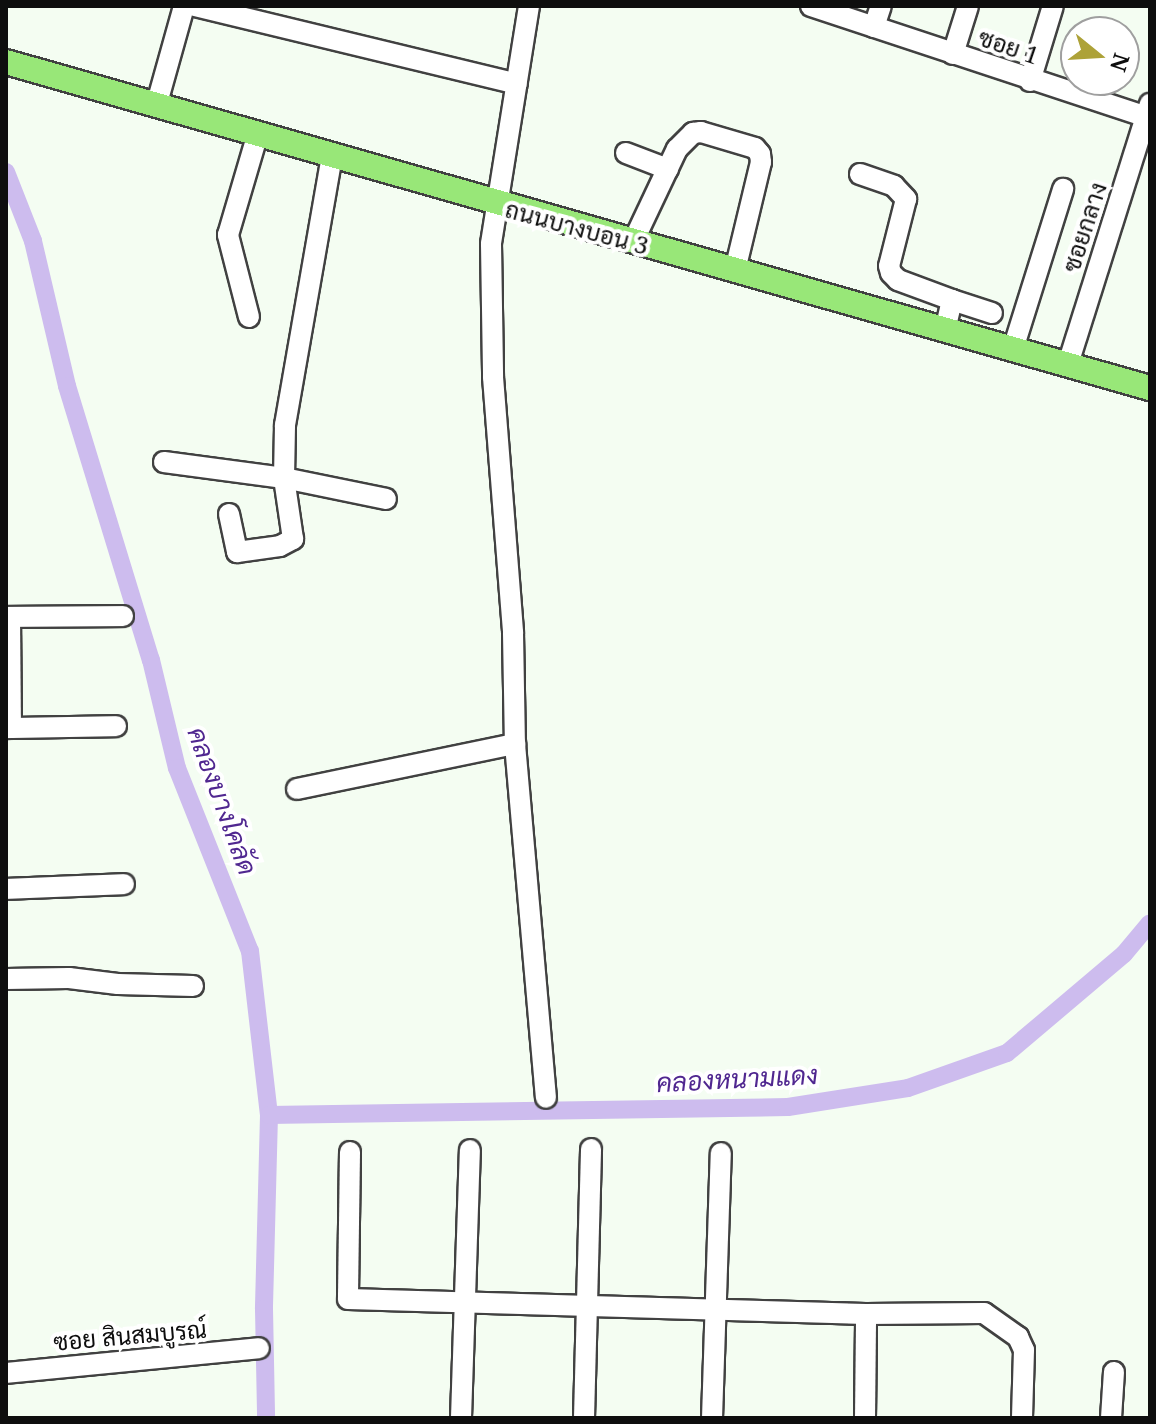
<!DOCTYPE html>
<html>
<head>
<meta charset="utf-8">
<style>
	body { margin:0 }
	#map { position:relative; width:1156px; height:1424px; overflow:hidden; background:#f4fdf2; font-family:"Noto Serif",Sarabun,serif }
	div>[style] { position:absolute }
	.canal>* { height:18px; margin:-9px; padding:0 9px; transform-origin:9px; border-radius:9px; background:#cdbcee }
	.roads { filter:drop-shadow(2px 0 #414141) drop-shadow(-2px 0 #414141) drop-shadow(0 2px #414141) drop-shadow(0 -2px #414141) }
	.minor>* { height:20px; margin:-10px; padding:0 10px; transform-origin:10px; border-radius:10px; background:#fff }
	.major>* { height:24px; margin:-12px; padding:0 12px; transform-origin:12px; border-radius:12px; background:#98e778 }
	span { translate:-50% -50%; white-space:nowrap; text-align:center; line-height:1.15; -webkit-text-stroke:8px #fff; paint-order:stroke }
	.street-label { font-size:24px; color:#0e0e0e }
	.water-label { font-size:26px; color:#502790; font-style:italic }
	.frame { position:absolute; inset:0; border:8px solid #0e0e0e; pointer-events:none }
	.north { position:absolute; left:1060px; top:16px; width:80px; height:80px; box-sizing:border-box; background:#fff; border:2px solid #9f9f9f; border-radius:50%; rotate:108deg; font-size:22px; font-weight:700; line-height:32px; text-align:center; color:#0e0e0e }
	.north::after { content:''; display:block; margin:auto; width:28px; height:36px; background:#ada238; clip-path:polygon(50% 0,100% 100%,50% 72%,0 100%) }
</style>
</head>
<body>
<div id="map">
	<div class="canal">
		<div style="left:6px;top:172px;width:74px;rotate:68.6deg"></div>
		<div style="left:33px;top:241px;width:149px;rotate:76.8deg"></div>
		<div style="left:67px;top:386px;width:287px;rotate:73deg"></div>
		<div style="left:151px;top:660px;width:111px;rotate:76.5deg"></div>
		<div style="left:177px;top:768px;width:197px;rotate:68.3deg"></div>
		<div style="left:250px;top:951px;width:165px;rotate:83.4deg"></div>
		<div style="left:269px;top:1115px;width:194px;rotate:91.5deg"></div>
		<div style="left:264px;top:1309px;width:109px;rotate:88.9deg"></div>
		<div style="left:269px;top:1115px;width:519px;rotate:-0.88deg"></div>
		<div style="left:788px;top:1107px;width:121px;rotate:-9deg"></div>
		<div style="left:908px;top:1088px;width:105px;rotate:-19.5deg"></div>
		<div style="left:1007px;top:1053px;width:153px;rotate:-40.2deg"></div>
		<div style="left:1124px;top:954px;width:40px;rotate:-50deg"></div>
	</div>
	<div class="roads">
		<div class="minor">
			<div style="left:195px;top:6px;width:331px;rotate:13.6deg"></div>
			<div style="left:529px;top:6px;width:241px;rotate:99.1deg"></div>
			<div style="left:491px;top:244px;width:133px;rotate:89.1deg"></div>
			<div style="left:493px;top:377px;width:257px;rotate:85.5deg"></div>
			<div style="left:513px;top:633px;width:111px;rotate:89deg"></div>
			<div style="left:515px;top:744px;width:355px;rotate:85deg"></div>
			<div style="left:811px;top:6px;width:357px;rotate:18.3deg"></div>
			<div style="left:874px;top:27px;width:22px;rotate:-72deg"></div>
			<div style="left:953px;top:54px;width:50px;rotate:-72.6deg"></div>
			<div style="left:1030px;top:81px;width:78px;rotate:-73deg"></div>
			<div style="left:157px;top:103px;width:101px;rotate:-74.4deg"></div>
			<div style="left:626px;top:153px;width:45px;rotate:20.9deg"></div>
			<div style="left:860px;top:174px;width:36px;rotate:19deg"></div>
			<div style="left:894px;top:186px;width:18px;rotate:47deg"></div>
			<div style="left:906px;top:199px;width:69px;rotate:104.2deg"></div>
			<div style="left:889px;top:266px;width:7px;rotate:74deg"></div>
			<div style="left:891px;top:273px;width:10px;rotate:45deg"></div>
			<div style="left:898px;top:280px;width:58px;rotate:20.3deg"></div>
			<div style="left:952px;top:300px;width:31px;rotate:103deg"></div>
			<div style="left:633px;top:242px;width:103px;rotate:-64.7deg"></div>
			<div style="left:677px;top:149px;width:23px;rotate:-45deg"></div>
			<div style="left:693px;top:133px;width:8px;rotate:-7deg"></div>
			<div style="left:701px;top:132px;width:56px;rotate:16.5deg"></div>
			<div style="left:755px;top:148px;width:8px;rotate:50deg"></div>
			<div style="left:760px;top:154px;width:8px;rotate:83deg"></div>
			<div style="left:761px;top:162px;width:111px;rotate:103.5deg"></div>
			<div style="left:952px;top:300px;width:42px;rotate:18deg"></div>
			<div style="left:249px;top:317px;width:85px;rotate:-104.4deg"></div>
			<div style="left:228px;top:235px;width:106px;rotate:-73.6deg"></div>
			<div style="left:1013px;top:349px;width:168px;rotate:-72.6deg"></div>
			<div style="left:1068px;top:364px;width:273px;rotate:-72.5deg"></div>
			<div style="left:164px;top:462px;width:121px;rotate:7.6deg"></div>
			<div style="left:284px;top:478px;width:104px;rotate:11.6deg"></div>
			<div style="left:229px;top:514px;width:39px;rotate:78deg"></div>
			<div style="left:237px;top:552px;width:43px;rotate:-7.9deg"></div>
			<div style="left:280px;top:546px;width:15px;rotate:-28deg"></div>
			<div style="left:293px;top:539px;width:62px;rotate:-98.4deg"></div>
			<div style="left:284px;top:478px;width:53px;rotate:-88.9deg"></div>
			<div style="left:285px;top:425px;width:274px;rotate:-80.1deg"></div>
			<div style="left:6px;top:617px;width:117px;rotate:-0.5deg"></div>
			<div style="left:10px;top:617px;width:111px;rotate:89.5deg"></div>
			<div style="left:6px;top:728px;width:110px;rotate:-1deg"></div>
			<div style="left:297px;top:789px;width:223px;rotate:-11.7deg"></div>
			<div style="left:6px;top:889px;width:118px;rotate:-2.4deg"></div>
			<div style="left:6px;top:979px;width:63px;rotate:-0.9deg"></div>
			<div style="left:69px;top:978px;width:49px;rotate:7deg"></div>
			<div style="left:118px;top:984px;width:75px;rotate:1.5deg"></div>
			<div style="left:350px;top:1152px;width:147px;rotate:90.8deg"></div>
			<div style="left:348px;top:1299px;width:518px;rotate:1.66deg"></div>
			<div style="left:866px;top:1314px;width:118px;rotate:-0.5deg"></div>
			<div style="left:984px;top:1313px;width:42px;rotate:35.2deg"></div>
			<div style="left:1018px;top:1337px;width:14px;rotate:65deg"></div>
			<div style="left:1024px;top:1350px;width:68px;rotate:91.7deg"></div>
			<div style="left:6px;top:1373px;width:254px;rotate:-5.6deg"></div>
			<div style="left:461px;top:1418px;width:268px;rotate:-88.1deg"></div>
			<div style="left:584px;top:1418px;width:269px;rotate:-88.5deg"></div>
			<div style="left:712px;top:1418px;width:265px;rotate:-88.1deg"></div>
			<div style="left:865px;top:1418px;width:104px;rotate:-89.4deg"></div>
			<div style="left:1111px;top:1418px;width:46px;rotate:-86.3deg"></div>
		</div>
		<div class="major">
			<div style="left:6px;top:62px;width:1190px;rotate:15.91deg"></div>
		</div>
	</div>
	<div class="street-label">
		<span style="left:1009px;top:46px;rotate:19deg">ซอย 1</span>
		<span style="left:577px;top:227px;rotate:15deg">ถนนบางบอน 3</span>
		<span style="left:1084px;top:227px;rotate:-72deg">ซอยกลาง</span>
		<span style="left:130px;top:1335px;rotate:-5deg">ซอย สินสมบูรณ์</span>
	</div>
	<div class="water-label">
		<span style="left:222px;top:801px;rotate:70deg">คลองบางโคลัด</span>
		<span style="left:737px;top:1079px;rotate:-3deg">คลองหนามแดง</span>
	</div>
	<div class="frame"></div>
	<div class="north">N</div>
</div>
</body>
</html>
